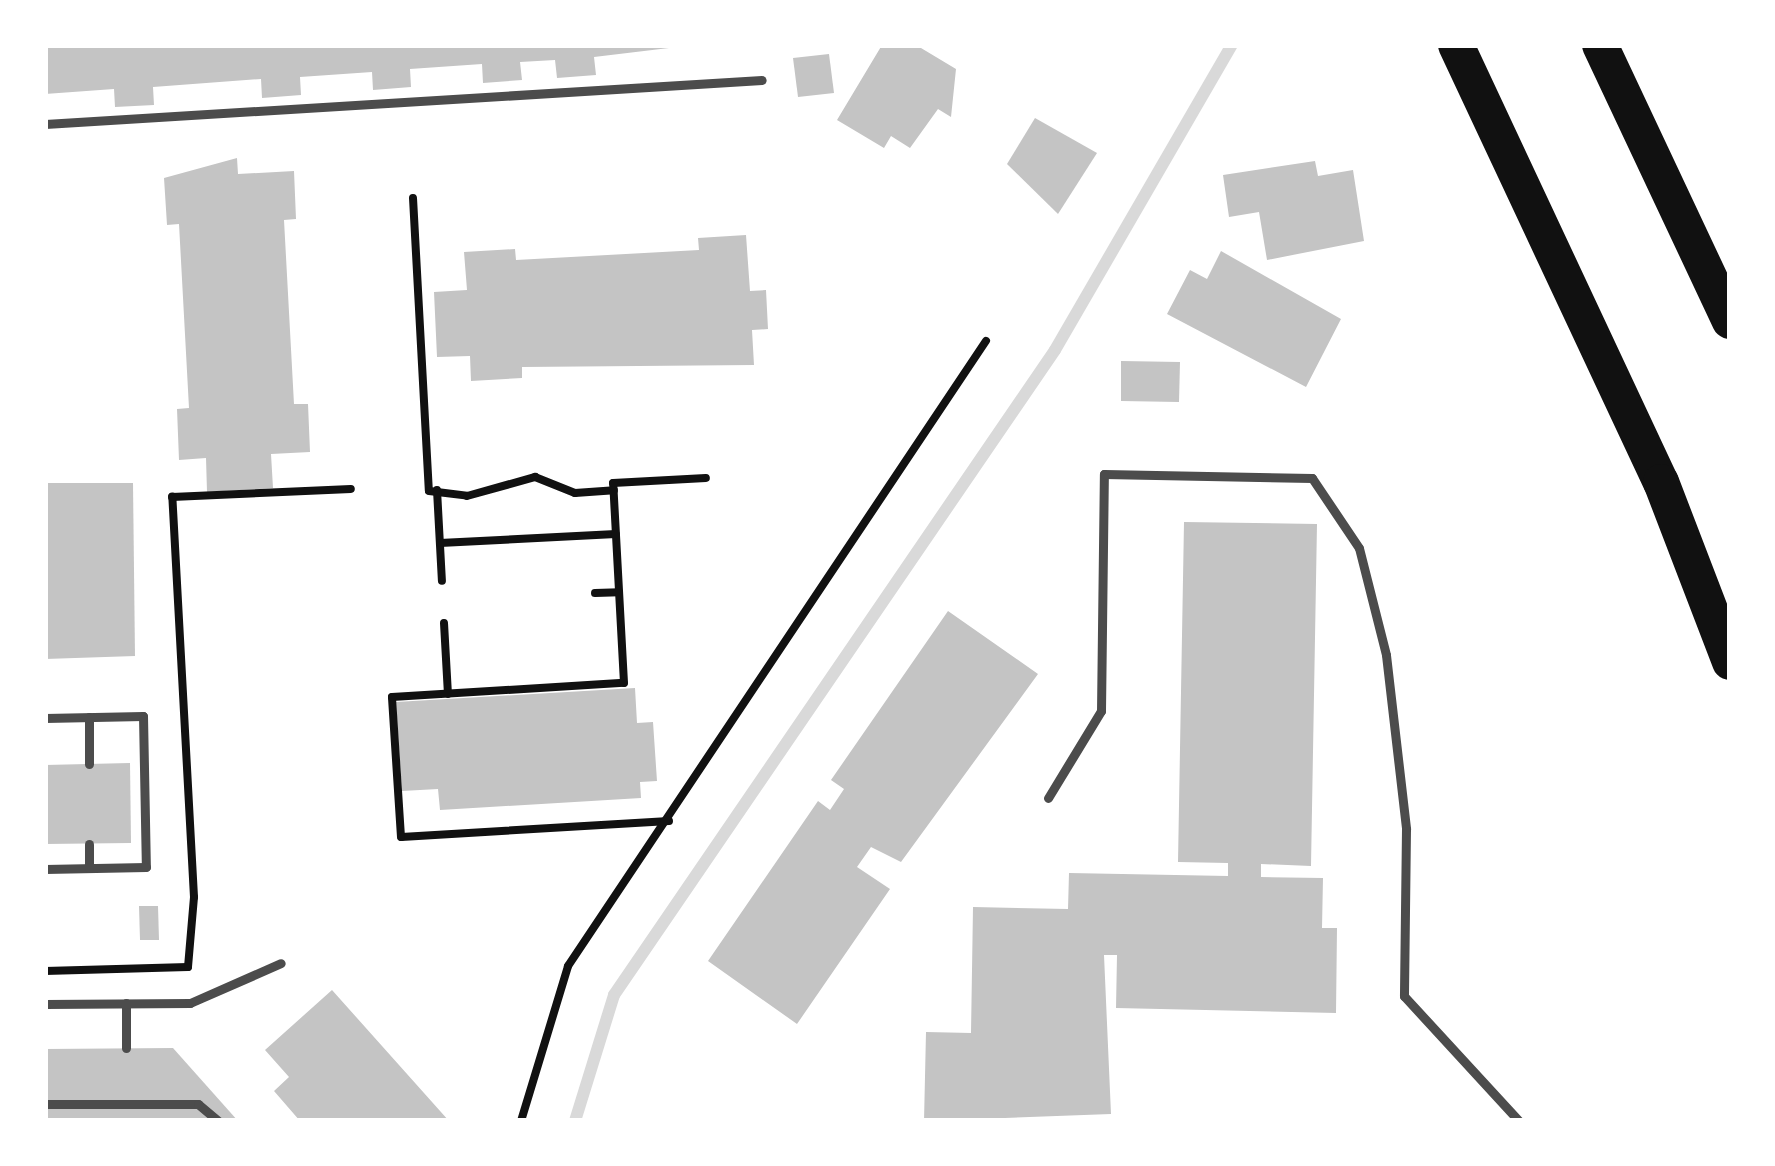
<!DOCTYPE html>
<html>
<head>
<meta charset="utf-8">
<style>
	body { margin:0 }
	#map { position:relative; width:1775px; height:1166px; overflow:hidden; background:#fff; font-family:Quicksand,sans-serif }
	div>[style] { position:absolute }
	.stream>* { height:12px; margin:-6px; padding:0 6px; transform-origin:6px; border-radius:6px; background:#d9d9d9 }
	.building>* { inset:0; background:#c4c4c4 }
	.path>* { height:8px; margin:-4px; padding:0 4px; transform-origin:4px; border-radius:4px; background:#111 }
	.service>* { height:9px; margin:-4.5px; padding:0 4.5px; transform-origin:4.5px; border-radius:4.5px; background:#4c4c4c }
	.motorway>* { height:36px; margin:-18px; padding:0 18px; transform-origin:18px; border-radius:18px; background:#111 }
	span { translate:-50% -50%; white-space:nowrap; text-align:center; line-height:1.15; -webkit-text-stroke:10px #fff; paint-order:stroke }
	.frame { position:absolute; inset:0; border:48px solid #fff; pointer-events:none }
</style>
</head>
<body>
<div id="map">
	<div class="stream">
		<div style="left:575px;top:1121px;width:132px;rotate:-72.8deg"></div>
		<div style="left:614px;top:995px;width:781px;rotate:-55.64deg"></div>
		<div style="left:1055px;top:350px;width:353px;rotate:-59.9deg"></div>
	</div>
	<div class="building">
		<div style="clip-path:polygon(45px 45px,694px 45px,594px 57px,596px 75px,557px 78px,555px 60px,520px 62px,522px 80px,483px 83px,482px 64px,410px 69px,411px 87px,373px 90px,372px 72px,300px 77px,301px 95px,262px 98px,261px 79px,153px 87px,154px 105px,115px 107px,114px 89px,45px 94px)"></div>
		<div style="clip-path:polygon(882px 45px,916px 45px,956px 69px,951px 117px,938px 109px,910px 148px,891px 136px,884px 148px,837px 120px)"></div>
		<div style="clip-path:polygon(829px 54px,834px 93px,798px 97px,793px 58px)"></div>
		<div style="clip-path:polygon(1035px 118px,1097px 153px,1058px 214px,1007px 164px)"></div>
		<div style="clip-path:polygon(237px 158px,238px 174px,294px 171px,296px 219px,284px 220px,294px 404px,308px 404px,310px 452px,271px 454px,273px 488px,207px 492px,206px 458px,179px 460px,177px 409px,189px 408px,179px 224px,167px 225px,164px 178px)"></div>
		<div style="clip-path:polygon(1315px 161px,1318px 176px,1353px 170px,1364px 241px,1267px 260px,1259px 212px,1229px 217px,1223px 175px)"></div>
		<div style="clip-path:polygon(746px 235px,750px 291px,766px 290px,768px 329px,752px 330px,754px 365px,522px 367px,522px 378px,471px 381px,470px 356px,437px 357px,434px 292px,467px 290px,464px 252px,515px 249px,516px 260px,699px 250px,698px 238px)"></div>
		<div style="clip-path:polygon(1221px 251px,1341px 319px,1306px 387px,1167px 314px,1190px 270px,1207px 279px)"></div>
		<div style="clip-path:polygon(1121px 361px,1180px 362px,1179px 402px,1121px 401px)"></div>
		<div style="clip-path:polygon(45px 483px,133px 483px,135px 656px,45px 659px)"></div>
		<div style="clip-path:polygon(1184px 522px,1317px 524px,1311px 866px,1261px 864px,1261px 877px,1323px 878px,1322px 928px,1337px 928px,1336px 1013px,1116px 1008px,1117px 955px,1104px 955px,1111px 1114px,924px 1121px,926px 1032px,971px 1033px,973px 907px,1068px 909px,1069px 873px,1228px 876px,1228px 863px,1178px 862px)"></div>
		<div style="clip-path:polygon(948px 611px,1038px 674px,901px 862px,871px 847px,857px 867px,890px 889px,797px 1024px,708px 961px,818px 801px,830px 810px,844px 789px,831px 780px)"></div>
		<div style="clip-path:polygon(635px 688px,637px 723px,653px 722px,657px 781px,640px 782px,641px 798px,440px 810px,438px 789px,402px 791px,396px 702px)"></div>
		<div style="clip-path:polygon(130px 763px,131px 843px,45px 844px,45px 765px)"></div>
		<div style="clip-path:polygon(139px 906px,158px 906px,159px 940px,140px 940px)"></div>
		<div style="clip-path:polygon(332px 990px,449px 1121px,300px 1121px,274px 1091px,289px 1077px,265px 1050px)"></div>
		<div style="clip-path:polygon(173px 1048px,238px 1121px,45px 1121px,45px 1049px)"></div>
	</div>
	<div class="path">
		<div style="left:413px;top:198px;width:293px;rotate:86.9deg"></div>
		<div style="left:429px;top:491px;width:38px;rotate:7deg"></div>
		<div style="left:467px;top:496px;width:71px;rotate:-15.6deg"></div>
		<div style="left:535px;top:477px;width:43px;rotate:21.8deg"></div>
		<div style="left:575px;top:493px;width:39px;rotate:-4deg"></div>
		<div style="left:437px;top:490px;width:91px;rotate:86.9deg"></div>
		<div style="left:440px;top:543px;width:176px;rotate:-2.9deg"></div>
		<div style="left:595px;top:593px;width:24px;rotate:-2deg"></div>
		<div style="left:444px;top:623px;width:71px;rotate:86.8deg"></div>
		<div style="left:669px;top:821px;width:268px;rotate:176.6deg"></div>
		<div style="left:401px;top:837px;width:140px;rotate:-93.7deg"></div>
		<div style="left:392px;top:697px;width:232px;rotate:-3.5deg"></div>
		<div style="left:624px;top:683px;width:200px;rotate:-93.1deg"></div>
		<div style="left:613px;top:483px;width:93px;rotate:-3.1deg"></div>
		<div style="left:45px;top:971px;width:143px;rotate:-1.6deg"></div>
		<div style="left:188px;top:967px;width:70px;rotate:-85.1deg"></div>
		<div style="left:194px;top:897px;width:401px;rotate:-93.1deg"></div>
		<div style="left:172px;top:497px;width:179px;rotate:-2.6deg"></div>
		<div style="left:521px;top:1121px;width:162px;rotate:-73.1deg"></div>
		<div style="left:568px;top:966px;width:752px;rotate:-56.23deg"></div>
	</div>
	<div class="service">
		<div style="left:45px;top:124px;width:718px;rotate:-3.51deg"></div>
		<div style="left:89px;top:717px;width:47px;rotate:90deg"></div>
		<div style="left:45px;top:718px;width:98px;rotate:-1.2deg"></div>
		<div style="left:143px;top:716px;width:151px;rotate:88.9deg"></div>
		<div style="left:146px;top:867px;width:101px;rotate:178.9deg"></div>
		<div style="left:1048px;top:798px;width:102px;rotate:-58.7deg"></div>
		<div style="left:1101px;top:711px;width:237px;rotate:-89.3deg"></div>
		<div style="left:1104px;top:474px;width:208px;rotate:1.1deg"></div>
		<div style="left:1312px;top:478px;width:84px;rotate:56.1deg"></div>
		<div style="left:1359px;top:548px;width:110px;rotate:75.8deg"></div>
		<div style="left:1386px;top:655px;width:175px;rotate:83.4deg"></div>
		<div style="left:1406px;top:829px;width:167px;rotate:90.7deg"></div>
		<div style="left:1404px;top:996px;width:170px;rotate:47.4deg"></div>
		<div style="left:89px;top:844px;width:24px;rotate:90deg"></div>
		<div style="left:126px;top:1003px;width:45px;rotate:90deg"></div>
		<div style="left:45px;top:1004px;width:145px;rotate:-0.4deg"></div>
		<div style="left:190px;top:1003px;width:99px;rotate:-23.7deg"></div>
		<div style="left:45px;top:1104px;width:153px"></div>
		<div style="left:198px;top:1104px;width:26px;rotate:40deg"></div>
	</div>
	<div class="motorway">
		<div style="left:1456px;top:45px;width:483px;rotate:64.9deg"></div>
		<div style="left:1661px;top:482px;width:193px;rotate:69deg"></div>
		<div style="left:1600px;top:45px;width:305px;rotate:64.8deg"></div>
	</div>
	<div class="frame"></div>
</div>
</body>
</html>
